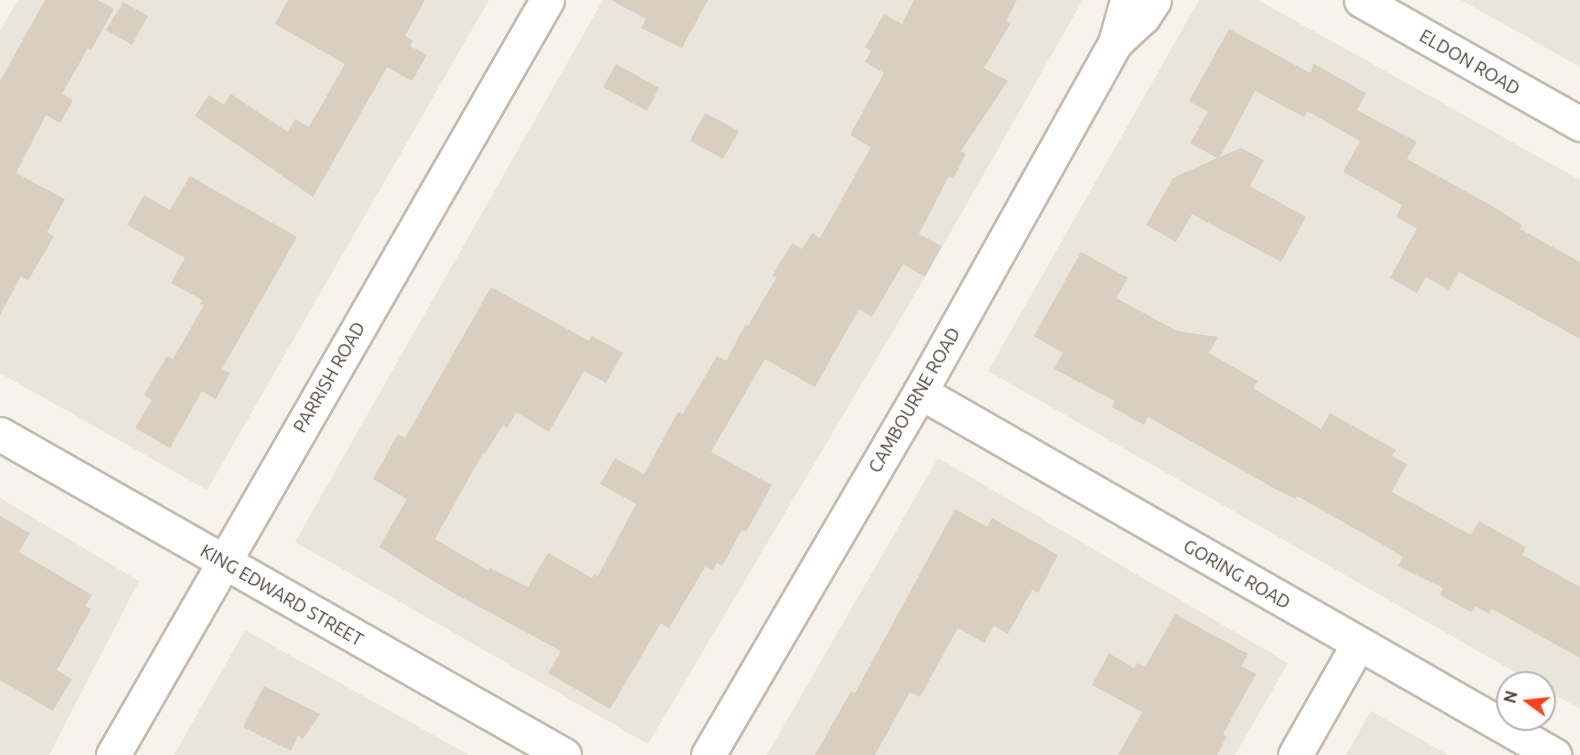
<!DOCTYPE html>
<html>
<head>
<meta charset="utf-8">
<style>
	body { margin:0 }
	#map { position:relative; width:1580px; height:755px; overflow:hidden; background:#f6f3ec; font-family:Ubuntu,sans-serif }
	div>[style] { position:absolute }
	.residential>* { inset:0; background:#eae5da }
	.building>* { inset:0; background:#d8cfc1 }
	.roads { filter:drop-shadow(2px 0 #c2bbae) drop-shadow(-2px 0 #c2bbae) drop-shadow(0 2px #c2bbae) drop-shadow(0 -2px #c2bbae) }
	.minor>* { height:33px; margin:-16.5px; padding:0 16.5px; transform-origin:16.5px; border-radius:16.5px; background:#fff }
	span { translate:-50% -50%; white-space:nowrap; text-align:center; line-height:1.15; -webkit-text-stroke:6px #fff; paint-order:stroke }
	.street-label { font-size:18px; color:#4b4439 }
	.north { position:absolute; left:1496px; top:671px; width:60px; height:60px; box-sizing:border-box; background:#fff; border:2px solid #b7b4b0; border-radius:50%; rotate:285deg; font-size:16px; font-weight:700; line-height:24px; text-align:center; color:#4b4439 }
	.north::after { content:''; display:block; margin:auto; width:21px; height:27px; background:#fc3f1d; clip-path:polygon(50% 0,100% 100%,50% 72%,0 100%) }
</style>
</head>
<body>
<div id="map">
	<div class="residential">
		<div style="clip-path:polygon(18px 0,489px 0,207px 490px,0 373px,0 31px)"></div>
		<div style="clip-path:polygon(603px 0,1083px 0,924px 279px,648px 744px,295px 542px)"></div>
		<div style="clip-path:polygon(1199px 0,1258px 0,1580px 180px,1580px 709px,1544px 689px,1544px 683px,1534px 683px,988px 371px)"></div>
		<div style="clip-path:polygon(1461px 0,1580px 0,1580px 67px)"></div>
		<div style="clip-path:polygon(938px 458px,1288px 663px,1235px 755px,767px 755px)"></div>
		<div style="clip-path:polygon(0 498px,139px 581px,49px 755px,0 755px)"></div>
		<div style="clip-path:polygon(245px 630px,469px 755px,174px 755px)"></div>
		<div style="clip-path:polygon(1371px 711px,1448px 755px,1346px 755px)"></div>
	</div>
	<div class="building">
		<div style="clip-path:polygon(45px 0,98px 0,114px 9px,91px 50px,88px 48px,62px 94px,73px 100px,60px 123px,46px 115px,16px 173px,65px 199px,47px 232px,54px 236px,28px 281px,21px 276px,0 315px,0 81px)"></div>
		<div style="clip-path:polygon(288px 0,425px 0,405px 36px,413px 40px,410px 46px,427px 55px,412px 81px,387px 67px,313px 197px,195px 116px,209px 95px,224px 105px,231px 94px,288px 132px,295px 119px,309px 127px,345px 64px,275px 24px)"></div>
		<div style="clip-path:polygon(611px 0,708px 0,682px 48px,641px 28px,646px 19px)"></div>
		<div style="clip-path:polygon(914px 0,1017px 0,1006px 21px,1010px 24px,984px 68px,1008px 81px,961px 151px,966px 154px,953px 179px,949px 176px,919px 234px,942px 246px,925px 277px,903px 264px,872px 317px,859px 309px,815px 387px,765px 359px,711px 452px,772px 485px,746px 532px,742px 530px,722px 566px,717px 563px,713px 570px,705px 567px,669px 628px,661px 623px,610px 709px,548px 673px,561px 651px,448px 590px,379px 547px,407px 499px,373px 479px,398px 434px,405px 438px,491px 287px,589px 341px,592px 336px,623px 353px,606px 383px,584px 371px,549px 432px,516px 412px,507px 428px,503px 425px,485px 454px,483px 453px,435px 539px,489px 571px,490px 568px,528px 587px,548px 553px,592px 578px,594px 574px,598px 576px,636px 504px,600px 484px,615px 458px,644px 474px,678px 412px,683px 414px,717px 356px,726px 361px,745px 325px,748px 326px,776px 278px,772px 276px,792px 243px,802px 249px,812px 233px,820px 238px,871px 147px,850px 135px,884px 73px,865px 62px,871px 51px,865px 47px,884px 14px,902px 24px)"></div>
		<div style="clip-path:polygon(123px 2px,148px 16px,132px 45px,106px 30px)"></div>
		<div style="clip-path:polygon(1229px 29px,1310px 73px,1314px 64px,1366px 93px,1357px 110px,1417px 142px,1407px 159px,1494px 207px,1522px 225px,1520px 229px,1580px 262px,1580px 339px,1459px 272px,1449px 290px,1426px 277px,1417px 293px,1390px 278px,1417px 228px,1396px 217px,1402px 205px,1343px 172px,1360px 141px,1307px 111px,1304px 117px,1255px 91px,1220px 157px,1241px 148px,1264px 160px,1250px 186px,1306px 217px,1281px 262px,1192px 214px,1176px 242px,1146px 225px,1173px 178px,1217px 158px,1190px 143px,1208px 112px,1189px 101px)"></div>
		<div style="clip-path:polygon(616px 64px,659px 88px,647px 111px,603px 87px)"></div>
		<div style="clip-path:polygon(705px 113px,739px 131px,723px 159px,690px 141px)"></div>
		<div style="clip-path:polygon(190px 176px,297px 237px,222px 369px,230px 373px,216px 399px,202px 391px,170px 448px,135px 428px,152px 400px,144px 395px,167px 356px,173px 359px,204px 305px,200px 304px,202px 300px,171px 283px,185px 258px,127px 225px,144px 195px,170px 210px)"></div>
		<div style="clip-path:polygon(1081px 252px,1128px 278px,1116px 298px,1177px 331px,1218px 337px,1209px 353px,1258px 381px,1253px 388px,1321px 429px,1330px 413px,1396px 450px,1392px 456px,1407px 464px,1392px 492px,1471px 535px,1479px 521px,1526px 547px,1522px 555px,1580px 587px,1580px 658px,1492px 609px,1489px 614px,1475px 606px,1471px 612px,1440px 595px,1443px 588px,1398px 566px,1403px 557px,1375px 540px,1297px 496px,1296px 499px,1279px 491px,1148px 417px,1144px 425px,1112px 407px,1115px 401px,1054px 369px,1063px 353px,1034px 336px)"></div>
		<div style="clip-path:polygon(955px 509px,987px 527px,992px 518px,1058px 555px,1038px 593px,1032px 590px,1008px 634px,994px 626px,984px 643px,958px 628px,920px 697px,910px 692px,875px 755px,815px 755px,851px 691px,855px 693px)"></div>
		<div style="clip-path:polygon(0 516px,30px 533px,19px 552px,92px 595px,85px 606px,91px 609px,57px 670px,72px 679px,53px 711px,0 680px)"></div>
		<div style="clip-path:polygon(1175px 614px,1248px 654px,1241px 666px,1256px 674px,1223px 734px,1227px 736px,1217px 755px,1118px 755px,1142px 712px,1092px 685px,1109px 653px,1134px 668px,1137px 663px,1145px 667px)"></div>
		<div style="clip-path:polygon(264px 686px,320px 714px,303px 739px,298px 736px,291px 751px,243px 727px)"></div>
	</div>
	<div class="roads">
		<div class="minor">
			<div style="left:1361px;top:0;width:252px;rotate:29.5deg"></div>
			<div style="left:1117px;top:41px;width:35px;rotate:-43deg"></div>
			<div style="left:1143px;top:17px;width:20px;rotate:-57deg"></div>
			<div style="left:920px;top:392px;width:731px;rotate:29.79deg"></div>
			<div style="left:0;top:434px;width:649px;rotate:29.65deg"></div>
			<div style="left:113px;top:755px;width:871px;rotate:-60.11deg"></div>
			<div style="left:708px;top:755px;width:420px;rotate:-59.7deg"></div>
			<div style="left:920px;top:392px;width:400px;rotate:-60.8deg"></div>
			<div style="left:1115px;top:43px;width:45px;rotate:-74.4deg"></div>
			<div style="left:1295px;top:755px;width:128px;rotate:-60.4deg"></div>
		</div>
	</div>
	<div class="street-label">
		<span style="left:1470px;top:62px;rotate:30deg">ELDON ROAD</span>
		<span style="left:329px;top:377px;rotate:-60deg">PARRISH ROAD</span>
		<span style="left:914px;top:400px;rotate:-60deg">CAMBOURNE ROAD</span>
		<span style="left:1237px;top:574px;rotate:30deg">GORING ROAD</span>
		<span style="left:282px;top:595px;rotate:30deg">KING EDWARD STREET</span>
	</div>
	<div class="north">N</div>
</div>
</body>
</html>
